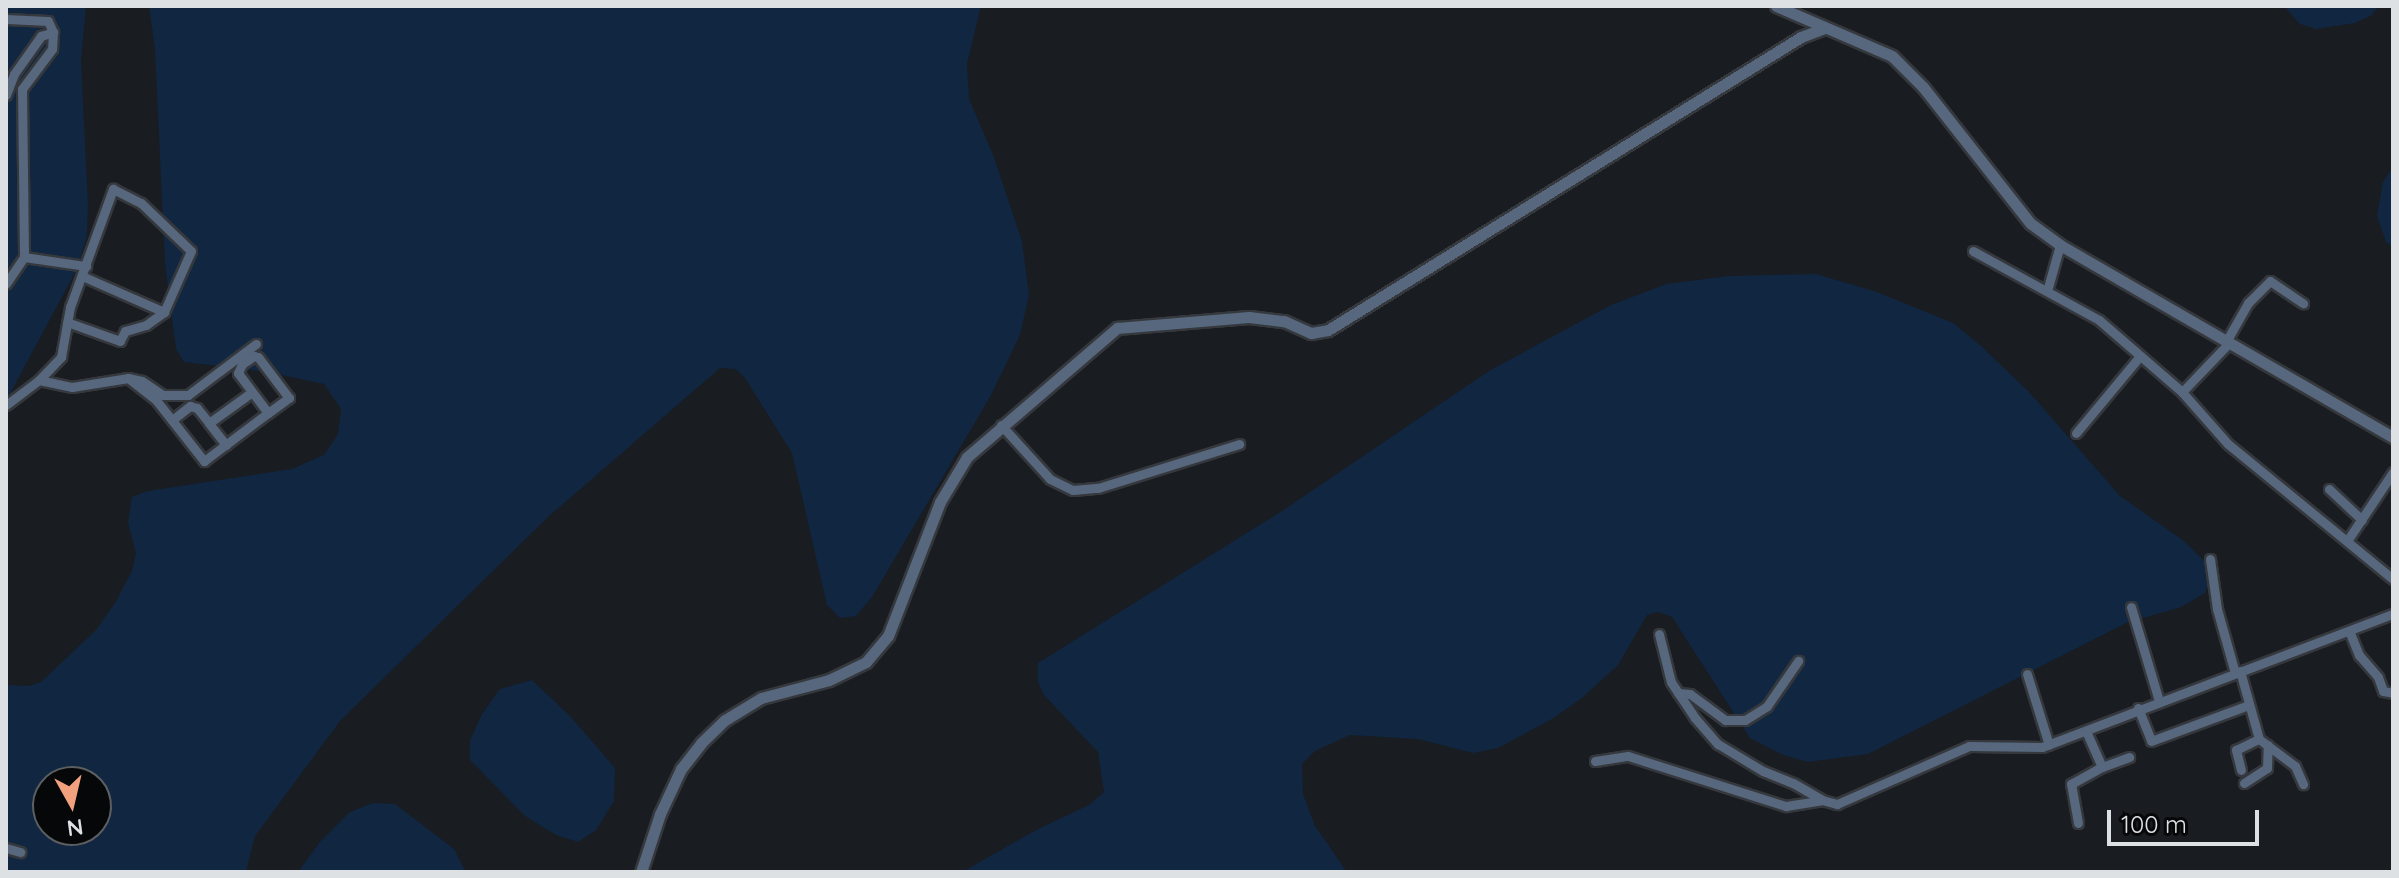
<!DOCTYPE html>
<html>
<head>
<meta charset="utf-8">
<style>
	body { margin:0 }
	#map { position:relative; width:2399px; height:878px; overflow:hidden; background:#191c21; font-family:Quicksand,sans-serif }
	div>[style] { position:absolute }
	.green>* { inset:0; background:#102641 }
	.roads { filter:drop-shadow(2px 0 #35383c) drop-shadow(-2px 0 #35383c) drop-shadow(0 2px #35383c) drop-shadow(0 -2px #35383c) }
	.minor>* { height:9px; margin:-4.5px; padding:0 4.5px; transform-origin:4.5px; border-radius:4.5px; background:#56677e }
	.tertiary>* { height:11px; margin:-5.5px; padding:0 5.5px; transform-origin:5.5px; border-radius:5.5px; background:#56677e }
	span { translate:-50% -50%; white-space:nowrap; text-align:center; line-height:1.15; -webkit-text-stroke:8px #060708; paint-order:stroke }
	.frame { position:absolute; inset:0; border:8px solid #dee1e4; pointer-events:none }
	.north { position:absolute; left:32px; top:766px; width:80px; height:80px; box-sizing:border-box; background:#060708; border:2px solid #5c5e60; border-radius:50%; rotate:172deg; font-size:22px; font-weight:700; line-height:32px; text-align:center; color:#dee1e4 }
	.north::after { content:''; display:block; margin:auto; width:28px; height:36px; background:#f1a17d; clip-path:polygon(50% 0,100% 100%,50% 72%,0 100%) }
	.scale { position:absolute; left:2107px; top:810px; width:152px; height:36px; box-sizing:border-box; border:4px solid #dee1e4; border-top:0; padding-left:10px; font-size:24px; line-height:28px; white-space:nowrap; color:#dee1e4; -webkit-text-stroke:6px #060708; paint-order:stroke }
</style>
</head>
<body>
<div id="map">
	<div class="green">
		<div style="clip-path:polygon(6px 6px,86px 6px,81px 61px,88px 205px,87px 236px,78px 267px,6px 401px)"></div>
		<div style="clip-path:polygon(evenodd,149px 6px,981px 6px,967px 64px,969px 99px,993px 155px,1022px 241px,1029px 295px,1020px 335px,990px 397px,872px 597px,856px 616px,840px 618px,827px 605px,792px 453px,745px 378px,736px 369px,720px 368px,548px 517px,340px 721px,255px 836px,246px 872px,6px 872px,6px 685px,29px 686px,41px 682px,96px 630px,115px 603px,132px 571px,136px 553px,128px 523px,132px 497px,148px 491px,292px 469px,324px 455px,338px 434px,341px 409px,324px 384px,268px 372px,184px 362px,176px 349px,165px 264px,155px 49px,149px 6px,48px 782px,96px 782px,96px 830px,48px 830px,48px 782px)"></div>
		<div style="clip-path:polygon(2284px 6px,2379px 6px,2372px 15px,2355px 23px,2316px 29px,2300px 24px)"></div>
		<div style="clip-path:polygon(2393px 167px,2393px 246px,2386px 242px,2377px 216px,2383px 182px)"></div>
		<div style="clip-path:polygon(1816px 274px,1877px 292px,1953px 323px,1981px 346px,2028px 391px,2120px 496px,2184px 541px,2209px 566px,2210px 579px,2205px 593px,2181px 607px,2126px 623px,1868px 754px,1808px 762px,1783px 755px,1750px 738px,1672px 617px,1658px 612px,1647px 615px,1618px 665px,1582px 698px,1552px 719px,1498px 748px,1473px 753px,1418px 739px,1350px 735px,1315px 751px,1302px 764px,1303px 794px,1315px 826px,1347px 872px,962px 872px,1038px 829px,1089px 805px,1104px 792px,1098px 752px,1044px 695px,1038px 682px,1038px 663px,1282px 511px,1489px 371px,1609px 306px,1666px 284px,1729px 276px)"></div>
		<div style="clip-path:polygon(532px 680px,571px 717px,615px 768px,614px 801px,596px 830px,578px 842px,556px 835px,525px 816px,470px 760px,470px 740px,482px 714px,500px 689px)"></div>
		<div style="clip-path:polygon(373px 803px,395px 804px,454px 849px,466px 872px,298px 872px,320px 842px,350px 812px)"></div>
	</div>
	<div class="roads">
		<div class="minor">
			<div style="left:6px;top:19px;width:42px;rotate:2.7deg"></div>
			<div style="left:48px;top:21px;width:12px;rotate:66deg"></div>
			<div style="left:53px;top:32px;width:17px;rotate:93deg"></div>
			<div style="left:52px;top:49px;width:50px;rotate:126.9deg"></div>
			<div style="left:22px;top:89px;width:168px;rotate:89.3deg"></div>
			<div style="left:24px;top:257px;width:32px;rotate:124deg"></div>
			<div style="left:6px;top:95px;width:22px;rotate:-69deg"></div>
			<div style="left:14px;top:74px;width:47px;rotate:-54.6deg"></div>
			<div style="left:41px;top:36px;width:13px;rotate:-18deg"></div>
			<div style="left:1973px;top:251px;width:144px;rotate:28.7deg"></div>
			<div style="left:2099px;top:320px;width:110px;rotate:40.9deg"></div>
			<div style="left:2182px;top:392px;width:69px;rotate:48.5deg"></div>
			<div style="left:2228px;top:444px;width:213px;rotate:39.3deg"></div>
			<div style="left:24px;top:257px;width:63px;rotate:8.3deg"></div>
			<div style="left:82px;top:276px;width:90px;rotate:23.7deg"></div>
			<div style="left:2047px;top:291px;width:48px;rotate:-74.2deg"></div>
			<div style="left:2227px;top:340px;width:43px;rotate:-60.4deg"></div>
			<div style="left:2248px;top:303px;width:31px;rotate:-45deg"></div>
			<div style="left:2270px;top:281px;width:40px;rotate:34deg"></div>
			<div style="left:128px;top:378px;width:36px;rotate:38deg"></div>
			<div style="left:156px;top:400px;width:78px;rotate:51.8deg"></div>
			<div style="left:204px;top:461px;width:80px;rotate:-36.9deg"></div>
			<div style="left:268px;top:413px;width:26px;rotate:-36deg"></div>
			<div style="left:289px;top:398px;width:51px;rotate:-127.1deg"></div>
			<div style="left:258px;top:357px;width:4px;rotate:-166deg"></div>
			<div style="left:254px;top:356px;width:14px;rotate:146deg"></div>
			<div style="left:242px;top:364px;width:10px;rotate:114deg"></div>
			<div style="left:238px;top:373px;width:50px;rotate:53.1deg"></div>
			<div style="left:39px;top:380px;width:34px;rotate:12deg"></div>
			<div style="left:72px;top:387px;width:57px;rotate:-9.1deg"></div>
			<div style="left:128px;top:378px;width:14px;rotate:12deg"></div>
			<div style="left:142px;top:381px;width:25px;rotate:34deg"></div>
			<div style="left:163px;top:395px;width:25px"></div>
			<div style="left:188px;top:395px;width:85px;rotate:-36.9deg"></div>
			<div style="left:2182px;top:392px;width:69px;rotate:-46.2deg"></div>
			<div style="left:6px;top:405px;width:41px;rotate:-37.1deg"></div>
			<div style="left:39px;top:380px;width:32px;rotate:-46deg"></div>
			<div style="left:61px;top:357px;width:51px;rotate:-79.8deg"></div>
			<div style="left:70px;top:307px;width:126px;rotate:-70deg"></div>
			<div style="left:113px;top:189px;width:31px;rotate:27deg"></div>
			<div style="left:141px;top:203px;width:69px;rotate:43.8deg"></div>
			<div style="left:191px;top:251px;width:67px;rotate:113.9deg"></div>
			<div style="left:164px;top:312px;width:22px;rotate:144deg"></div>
			<div style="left:146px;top:325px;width:22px;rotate:164deg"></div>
			<div style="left:125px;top:331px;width:11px;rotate:117deg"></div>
			<div style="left:120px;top:341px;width:56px;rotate:-160.3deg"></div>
			<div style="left:172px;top:420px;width:23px;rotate:-38deg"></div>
			<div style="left:190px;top:406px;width:7px;rotate:16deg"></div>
			<div style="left:197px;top:408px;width:19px;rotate:51deg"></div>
			<div style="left:1001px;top:425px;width:73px;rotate:47.8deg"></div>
			<div style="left:1050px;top:479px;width:25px;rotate:26deg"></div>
			<div style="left:1073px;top:490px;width:25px;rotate:-5deg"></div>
			<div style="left:1098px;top:488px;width:148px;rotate:-17.3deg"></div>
			<div style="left:2076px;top:433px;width:100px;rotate:-50.3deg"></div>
			<div style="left:226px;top:445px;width:28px;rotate:-128deg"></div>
			<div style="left:209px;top:423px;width:53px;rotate:-35.8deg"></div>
			<div style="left:2329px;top:489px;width:45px;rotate:43.2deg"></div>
			<div style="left:2347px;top:541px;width:83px;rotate:-56.3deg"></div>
			<div style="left:2210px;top:559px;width:50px;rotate:82deg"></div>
			<div style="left:2217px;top:609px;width:66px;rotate:74.3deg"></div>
			<div style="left:2131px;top:607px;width:98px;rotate:73.4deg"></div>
			<div style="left:2350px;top:633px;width:24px;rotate:68deg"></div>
			<div style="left:2359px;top:655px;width:29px;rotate:49deg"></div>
			<div style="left:2378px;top:677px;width:15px;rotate:70deg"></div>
			<div style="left:2383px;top:691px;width:10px;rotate:11deg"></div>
			<div style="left:1659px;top:634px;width:49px;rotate:76deg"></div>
			<div style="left:1671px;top:682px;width:43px;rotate:56.3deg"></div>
			<div style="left:1695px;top:718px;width:35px;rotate:49deg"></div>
			<div style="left:1718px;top:744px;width:52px;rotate:31deg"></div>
			<div style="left:1763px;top:771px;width:32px;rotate:22deg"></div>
			<div style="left:1793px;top:783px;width:34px;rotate:30deg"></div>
			<div style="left:1822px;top:800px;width:16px;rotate:15deg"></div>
			<div style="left:1837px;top:804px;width:144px;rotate:-23.7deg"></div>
			<div style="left:1969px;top:746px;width:73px;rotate:0.8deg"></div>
			<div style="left:2042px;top:747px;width:375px;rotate:-20.8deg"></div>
			<div style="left:2240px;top:671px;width:71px;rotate:74.4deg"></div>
			<div style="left:2259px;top:739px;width:45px;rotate:36.9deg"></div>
			<div style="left:2295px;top:766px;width:20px;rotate:66deg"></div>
			<div style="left:2027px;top:674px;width:74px;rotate:72.8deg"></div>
			<div style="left:1678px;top:693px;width:12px;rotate:5deg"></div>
			<div style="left:1690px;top:694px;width:44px;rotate:36.6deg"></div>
			<div style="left:1725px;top:720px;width:20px"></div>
			<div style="left:1745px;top:720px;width:26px;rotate:-32deg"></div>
			<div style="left:1767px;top:706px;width:55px;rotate:-55.4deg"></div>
			<div style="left:2138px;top:708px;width:35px;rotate:68deg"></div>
			<div style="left:2151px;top:741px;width:104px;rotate:-20.2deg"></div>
			<div style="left:1595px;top:761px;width:33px;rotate:-9deg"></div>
			<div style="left:1628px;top:756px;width:166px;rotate:17.6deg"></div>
			<div style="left:1786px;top:806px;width:36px;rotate:-9deg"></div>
			<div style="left:2102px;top:767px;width:29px;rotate:-20deg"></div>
			<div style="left:2241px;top:770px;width:21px;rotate:-104deg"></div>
			<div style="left:2236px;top:750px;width:25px;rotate:-26deg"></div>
			<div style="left:2244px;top:783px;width:27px;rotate:-33deg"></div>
			<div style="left:2267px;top:768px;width:23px;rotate:-88deg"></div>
			<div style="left:2078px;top:823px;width:40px;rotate:-100deg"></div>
			<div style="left:2071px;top:784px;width:35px;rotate:-29deg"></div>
			<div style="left:2102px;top:767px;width:39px;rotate:-114deg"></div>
			<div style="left:6px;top:848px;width:15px;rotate:16deg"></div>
		</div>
		<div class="tertiary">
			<div style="left:1776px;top:6px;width:126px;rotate:23.3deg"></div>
			<div style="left:1892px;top:56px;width:44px;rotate:45deg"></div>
			<div style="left:1923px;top:87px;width:173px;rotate:51.8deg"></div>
			<div style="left:2030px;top:223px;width:37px;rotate:36deg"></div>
			<div style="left:2060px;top:245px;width:384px;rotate:30deg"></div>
			<div style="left:641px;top:872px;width:61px;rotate:-71.9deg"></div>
			<div style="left:660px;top:814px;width:50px;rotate:-65deg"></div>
			<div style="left:681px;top:769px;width:33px;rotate:-52deg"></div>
			<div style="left:701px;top:743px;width:33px;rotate:-44deg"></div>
			<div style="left:725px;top:720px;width:42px;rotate:-31.4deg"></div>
			<div style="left:761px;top:698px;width:70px;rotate:-14.8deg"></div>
			<div style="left:829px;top:680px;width:41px;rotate:-25.9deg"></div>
			<div style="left:866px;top:662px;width:34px;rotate:-50deg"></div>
			<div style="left:888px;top:636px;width:144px;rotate:-68.8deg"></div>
			<div style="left:940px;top:502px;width:52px;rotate:-59deg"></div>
			<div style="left:967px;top:457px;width:198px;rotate:-40.7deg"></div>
			<div style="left:1117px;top:328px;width:132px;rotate:-4.8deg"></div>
			<div style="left:1249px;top:317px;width:35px;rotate:7deg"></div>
			<div style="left:1284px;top:321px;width:30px;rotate:24deg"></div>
			<div style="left:1311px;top:333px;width:17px;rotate:-10deg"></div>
			<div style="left:1328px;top:330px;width:556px;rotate:-31.78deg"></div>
			<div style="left:1801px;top:37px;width:25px;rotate:-21deg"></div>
		</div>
	</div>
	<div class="frame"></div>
	<div class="north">N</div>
	<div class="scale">100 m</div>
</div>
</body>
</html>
